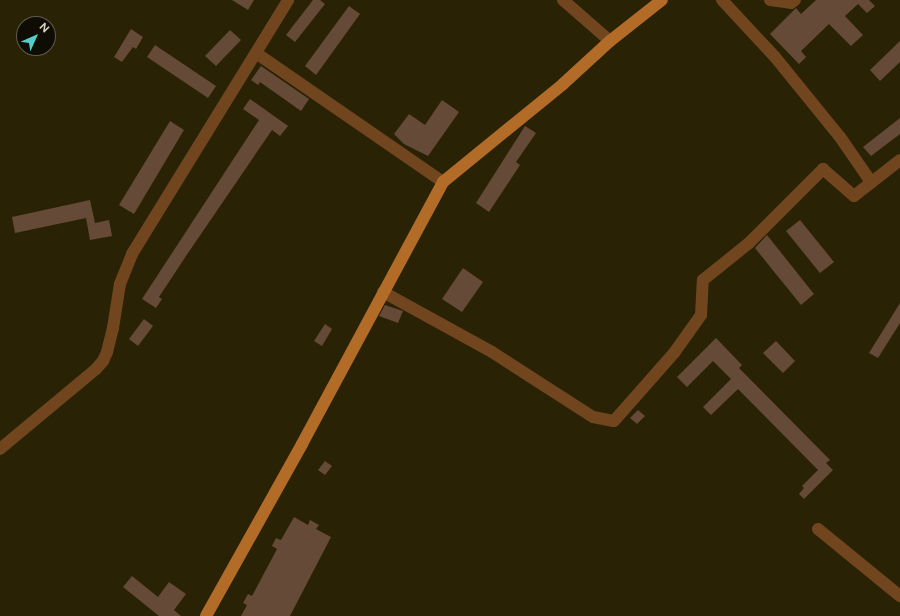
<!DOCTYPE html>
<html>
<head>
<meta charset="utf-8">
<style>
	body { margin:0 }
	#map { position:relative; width:900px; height:616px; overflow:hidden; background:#2a2205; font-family:Figtree,sans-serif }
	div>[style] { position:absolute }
	.building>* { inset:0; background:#654a38 }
	.minor>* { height:12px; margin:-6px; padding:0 6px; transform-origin:6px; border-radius:6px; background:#71461f }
	.major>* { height:12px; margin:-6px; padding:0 6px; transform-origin:6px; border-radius:6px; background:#b36c28 }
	span { translate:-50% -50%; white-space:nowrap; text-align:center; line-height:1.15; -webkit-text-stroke:3.5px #0f0c03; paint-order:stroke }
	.north { position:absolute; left:16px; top:16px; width:40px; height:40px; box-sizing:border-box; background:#0f0c03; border:1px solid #5f5b4f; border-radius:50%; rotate:45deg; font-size:11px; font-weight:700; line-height:16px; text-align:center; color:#d6d2c1 }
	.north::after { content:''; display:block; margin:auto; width:14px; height:18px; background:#52cdcc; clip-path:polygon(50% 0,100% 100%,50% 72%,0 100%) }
</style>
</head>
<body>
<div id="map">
	<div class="building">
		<div style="clip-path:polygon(232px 0,254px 0,248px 10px)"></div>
		<div style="clip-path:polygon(313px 0,320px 0,325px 4px,295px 42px,286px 35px)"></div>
		<div style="clip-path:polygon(816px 0,869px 0,875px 6px,867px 13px,858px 4px,845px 16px,863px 35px,851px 46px,829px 24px,801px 51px,806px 57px,799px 64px,770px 34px,796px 8px,801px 14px)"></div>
		<div style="clip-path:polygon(349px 6px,360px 14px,316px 75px,305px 66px)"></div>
		<div style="clip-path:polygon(131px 29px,143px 37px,136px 49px,133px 47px,122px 62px,114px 57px)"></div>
		<div style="clip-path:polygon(230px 30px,241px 40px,216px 66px,205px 56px)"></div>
		<div style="clip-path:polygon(900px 41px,900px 62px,880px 81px,870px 70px)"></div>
		<div style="clip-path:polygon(155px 45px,216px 86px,208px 98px,147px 57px)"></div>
		<div style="clip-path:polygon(261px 66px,309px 99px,301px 111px,260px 82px,258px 85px,251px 80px)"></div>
		<div style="clip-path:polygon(250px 99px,288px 126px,280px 136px,272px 130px,186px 256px,159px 297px,162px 299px,156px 308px,142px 299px,259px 120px,243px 109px)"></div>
		<div style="clip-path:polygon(442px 100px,459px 112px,428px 156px,404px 144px,394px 134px,409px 114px,425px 125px)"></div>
		<div style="clip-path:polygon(900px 118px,900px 134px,871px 156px,863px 147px)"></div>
		<div style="clip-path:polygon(170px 121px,184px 130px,134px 214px,119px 205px)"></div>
		<div style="clip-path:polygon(525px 126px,536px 133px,516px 162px,520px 165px,489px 212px,476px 203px)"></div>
		<div style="clip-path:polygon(90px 200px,95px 223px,109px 220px,112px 236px,90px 240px,86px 218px,15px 233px,12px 217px)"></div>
		<div style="clip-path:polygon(800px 220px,834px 262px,820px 273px,786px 231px)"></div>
		<div style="clip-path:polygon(767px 235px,814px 294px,801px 305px,755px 248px)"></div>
		<div style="clip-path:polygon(463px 268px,483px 282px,462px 312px,442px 299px)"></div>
		<div style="clip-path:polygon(900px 303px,900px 323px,878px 358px,869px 353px)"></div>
		<div style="clip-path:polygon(385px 305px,403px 311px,398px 323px,379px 316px)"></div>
		<div style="clip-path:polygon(144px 319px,153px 326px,138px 346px,129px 339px)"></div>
		<div style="clip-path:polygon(325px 324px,332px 329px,322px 346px,314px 341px)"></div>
		<div style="clip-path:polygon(716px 338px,742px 365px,739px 368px,830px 460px,826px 463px,833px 470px,804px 499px,799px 494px,804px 488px,802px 486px,818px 470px,738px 389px,711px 415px,703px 407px,731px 379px,713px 361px,687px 387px,677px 377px)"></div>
		<div style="clip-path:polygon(776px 341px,795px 361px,783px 373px,763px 353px)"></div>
		<div style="clip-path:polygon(638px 410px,645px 416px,637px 424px,630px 418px)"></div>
		<div style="clip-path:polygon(325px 461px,332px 466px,325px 475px,318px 470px)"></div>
		<div style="clip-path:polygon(294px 517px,308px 525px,310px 520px,319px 525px,316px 529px,331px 537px,290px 616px,241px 616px,247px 605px,243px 603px,248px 594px,252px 596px,277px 549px,272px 546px,276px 538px,281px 540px)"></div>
		<div style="clip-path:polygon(132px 576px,158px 597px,169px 582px,186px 594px,174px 610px,181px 616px,159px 616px,123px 587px)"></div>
	</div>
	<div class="minor">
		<div style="left:563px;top:0;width:62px;rotate:41.1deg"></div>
		<div style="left:722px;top:0;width:78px;rotate:47.1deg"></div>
		<div style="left:775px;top:57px;width:103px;rotate:50.9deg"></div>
		<div style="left:840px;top:137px;width:55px;rotate:55.4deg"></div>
		<div style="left:770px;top:0;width:21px;rotate:8deg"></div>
		<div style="left:791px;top:3px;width:5px;rotate:-37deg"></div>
		<div style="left:256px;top:53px;width:227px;rotate:34.6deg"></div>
		<div style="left:383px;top:292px;width:124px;rotate:28.8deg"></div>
		<div style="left:492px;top:352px;width:120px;rotate:32.8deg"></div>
		<div style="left:593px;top:417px;width:21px;rotate:11deg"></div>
		<div style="left:614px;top:421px;width:91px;rotate:-48.6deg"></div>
		<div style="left:674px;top:353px;width:47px;rotate:-54.6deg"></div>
		<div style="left:701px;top:315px;width:35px;rotate:-87deg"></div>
		<div style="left:703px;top:280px;width:59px;rotate:-38.8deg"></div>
		<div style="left:749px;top:243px;width:105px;rotate:-45deg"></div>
		<div style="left:823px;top:169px;width:41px;rotate:41.1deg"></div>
		<div style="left:854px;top:196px;width:58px;rotate:-38deg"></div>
		<div style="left:0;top:449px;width:125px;rotate:-39.8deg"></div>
		<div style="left:96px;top:369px;width:11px;rotate:-49deg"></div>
		<div style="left:103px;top:361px;width:10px;rotate:-66deg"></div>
		<div style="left:107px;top:352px;width:25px;rotate:-76deg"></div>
		<div style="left:113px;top:328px;width:45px;rotate:-81deg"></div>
		<div style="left:120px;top:284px;width:32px;rotate:-68deg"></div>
		<div style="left:132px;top:254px;width:298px;rotate:-58.4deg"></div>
		<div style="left:818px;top:529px;width:106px;rotate:39.3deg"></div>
	</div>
	<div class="major">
		<div style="left:206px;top:616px;width:197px;rotate:-60.8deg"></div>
		<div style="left:302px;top:444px;width:298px;rotate:-61.7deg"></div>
		<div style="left:443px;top:182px;width:155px;rotate:-39.2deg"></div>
		<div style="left:563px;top:84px;width:64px;rotate:-42.5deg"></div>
		<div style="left:610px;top:41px;width:66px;rotate:-38.3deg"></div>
	</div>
	<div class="north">N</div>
</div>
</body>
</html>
